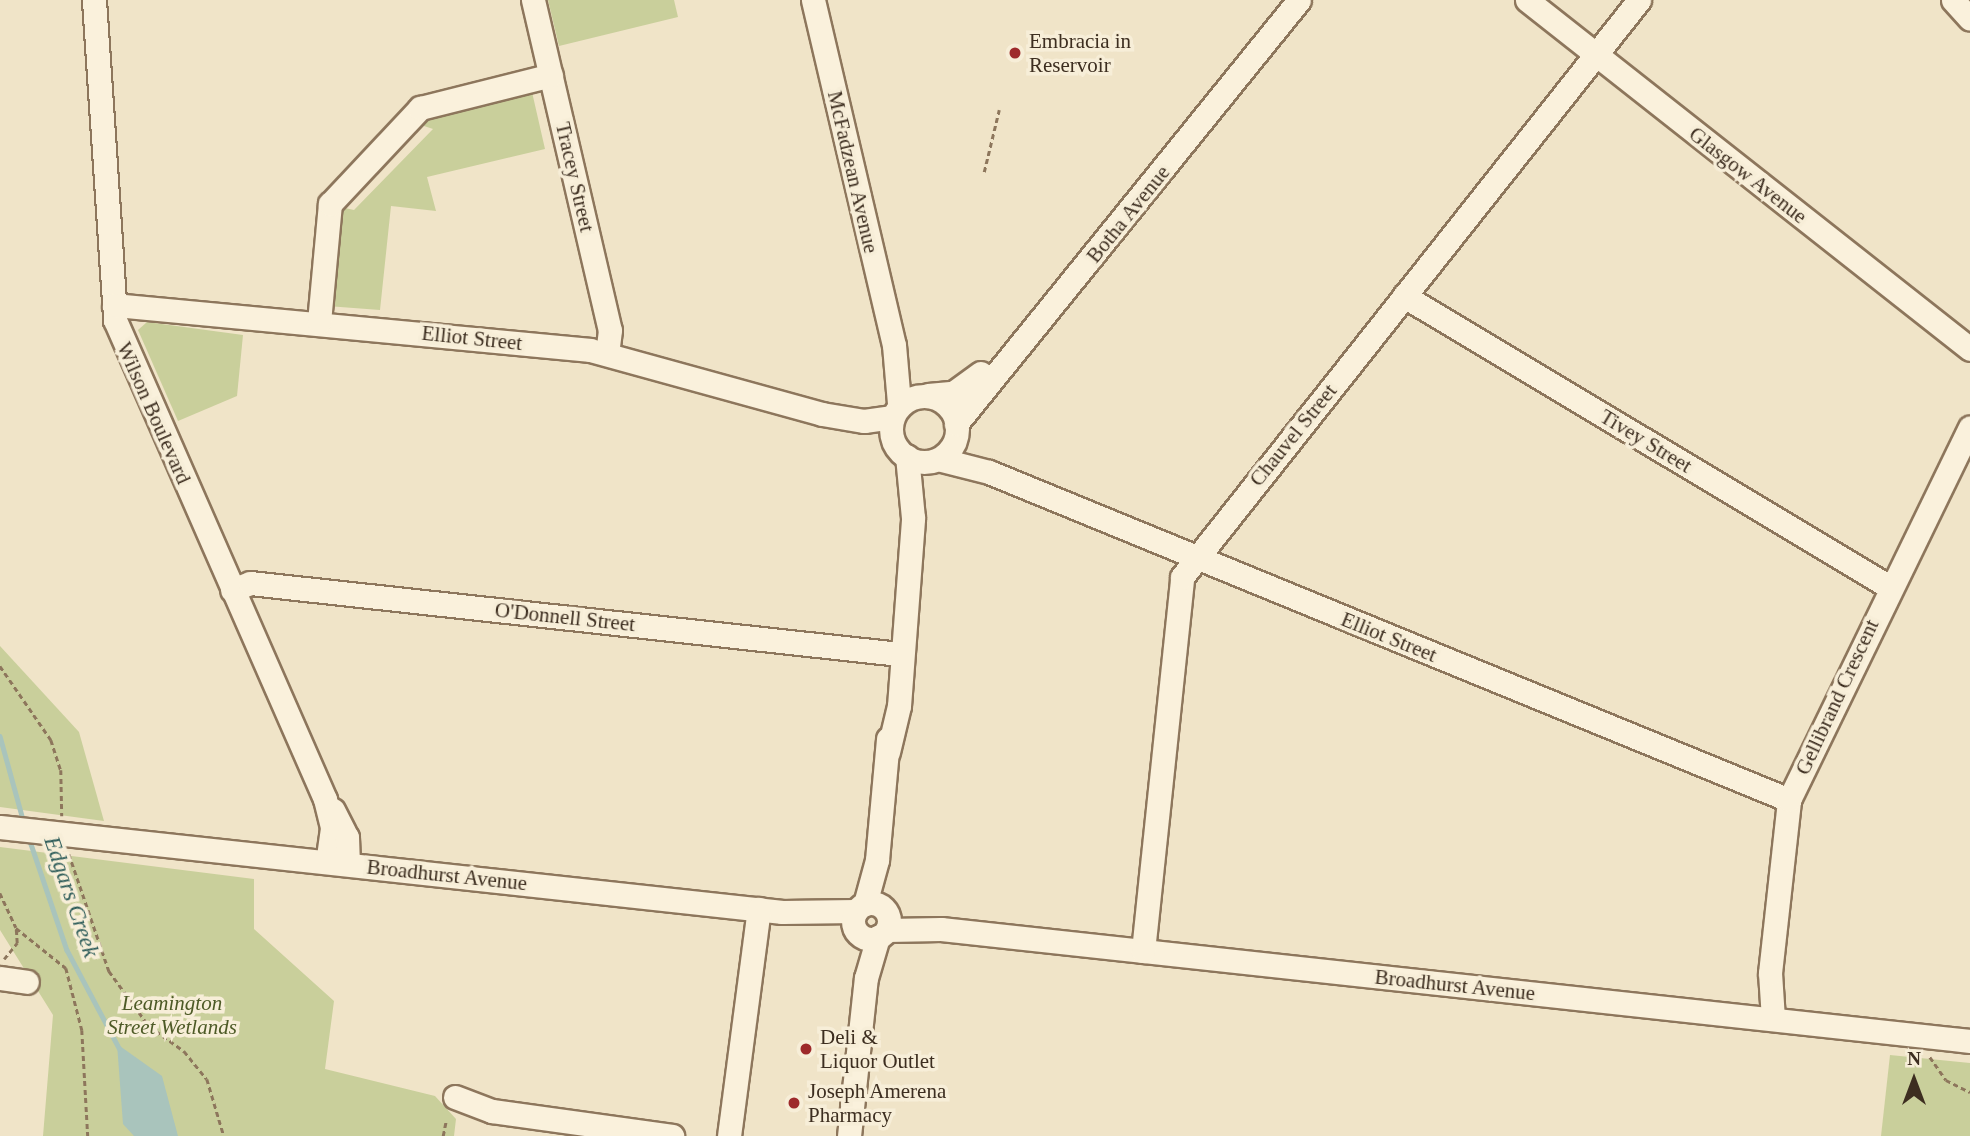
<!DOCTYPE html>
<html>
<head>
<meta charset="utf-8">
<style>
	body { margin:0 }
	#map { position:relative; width:1970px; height:1136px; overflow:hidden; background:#f0e4c8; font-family:"Times New Roman",serif }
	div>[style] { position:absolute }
	.green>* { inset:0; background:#c9cf9b }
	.water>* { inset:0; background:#a9c4bc }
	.stream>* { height:4.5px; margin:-2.25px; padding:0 2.25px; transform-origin:2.25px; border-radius:2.25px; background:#a9c4bc }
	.path>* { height:2.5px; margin-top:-1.25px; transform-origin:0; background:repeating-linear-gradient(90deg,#8d765c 0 5px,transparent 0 8.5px) }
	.roads { filter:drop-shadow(2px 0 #8d765c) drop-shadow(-2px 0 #8d765c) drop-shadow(0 2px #8d765c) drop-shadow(0 -2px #8d765c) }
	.minor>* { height:23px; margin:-11.5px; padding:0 11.5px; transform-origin:11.5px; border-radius:11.5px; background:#faf1dc }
	.minor>.ring { margin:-11.5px; padding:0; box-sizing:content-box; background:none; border:23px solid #faf1dc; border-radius:50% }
	.dots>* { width:19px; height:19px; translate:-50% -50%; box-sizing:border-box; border:4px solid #f7eed8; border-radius:50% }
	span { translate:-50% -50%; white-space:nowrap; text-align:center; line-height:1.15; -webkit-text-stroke:7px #f7eed8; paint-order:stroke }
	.poi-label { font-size:21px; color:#3d2e20 }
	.left { translate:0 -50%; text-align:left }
	.street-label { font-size:21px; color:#3d2e20 }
	.park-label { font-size:21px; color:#4d5a26; font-style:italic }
	.water-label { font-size:23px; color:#2f5d5a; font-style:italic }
	.north { position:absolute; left:1879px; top:1045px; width:70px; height:70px; -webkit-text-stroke:5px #f7eed8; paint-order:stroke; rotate:0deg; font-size:19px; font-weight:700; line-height:28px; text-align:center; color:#3d2e20 }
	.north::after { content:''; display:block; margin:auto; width:24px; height:32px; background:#3d2e20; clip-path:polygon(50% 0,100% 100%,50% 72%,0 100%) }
</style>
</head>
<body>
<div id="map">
	<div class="green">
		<div style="clip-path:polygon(548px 0,674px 0,678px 17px,559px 46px)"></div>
		<div style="clip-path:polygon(532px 92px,545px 149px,427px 177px,436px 211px,391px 206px,380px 310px,327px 306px,336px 206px,354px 210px,433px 129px,418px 124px,422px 121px)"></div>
		<div style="clip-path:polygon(147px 322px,243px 335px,237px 396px,178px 421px,138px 330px)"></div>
		<div style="clip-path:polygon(0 646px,79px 732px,104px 821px,0 807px)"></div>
		<div style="clip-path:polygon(0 847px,254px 879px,254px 929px,334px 1001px,325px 1069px,435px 1096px,456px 1119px,454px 1136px,43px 1136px,53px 1015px,0 930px)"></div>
		<div style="clip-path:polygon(1890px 1055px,1970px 1063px,1970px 1136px,1881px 1136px)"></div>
	</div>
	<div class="water">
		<div style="clip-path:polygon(117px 1044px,162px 1076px,178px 1136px,134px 1136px,123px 1124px)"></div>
	</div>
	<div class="stream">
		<div style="left:0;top:736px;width:90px;rotate:74.6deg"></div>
		<div style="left:29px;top:838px;width:118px;rotate:71.3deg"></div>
		<div style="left:67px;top:950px;width:111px;rotate:62deg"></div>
	</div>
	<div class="path">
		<div style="left:984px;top:172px;width:64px;rotate:-76.4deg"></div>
		<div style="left:0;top:666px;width:90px;rotate:55.4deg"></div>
		<div style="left:51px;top:740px;width:32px;rotate:72deg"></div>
		<div style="left:61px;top:770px;width:46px;rotate:88.8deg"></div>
		<div style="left:69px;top:854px;width:124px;rotate:71.1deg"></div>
		<div style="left:109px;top:971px;width:68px;rotate:54deg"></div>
		<div style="left:149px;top:1026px;width:43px;rotate:35.5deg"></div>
		<div style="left:184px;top:1051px;width:36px;rotate:51deg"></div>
		<div style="left:207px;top:1079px;width:59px;rotate:73.4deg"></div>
		<div style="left:0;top:893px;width:38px;rotate:65deg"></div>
		<div style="left:16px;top:928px;width:64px;rotate:38.7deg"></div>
		<div style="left:66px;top:968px;width:64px;rotate:75.5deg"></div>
		<div style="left:82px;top:1030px;width:106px;rotate:86.8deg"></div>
		<div style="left:4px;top:959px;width:21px;rotate:-51deg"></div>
		<div style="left:17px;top:943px;width:15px;rotate:-94deg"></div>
		<div style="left:1930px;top:1057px;width:28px;rotate:55deg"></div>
		<div style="left:1946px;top:1080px;width:27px;rotate:27deg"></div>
		<div style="left:443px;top:1136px;width:16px;rotate:-79deg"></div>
	</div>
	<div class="roads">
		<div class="minor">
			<div style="left:94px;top:0;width:321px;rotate:86.2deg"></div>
			<div style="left:115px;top:320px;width:523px;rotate:66.33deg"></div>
			<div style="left:325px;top:799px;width:30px;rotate:76deg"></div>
			<div style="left:332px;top:828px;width:34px;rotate:98deg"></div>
			<div style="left:533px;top:0;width:339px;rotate:76.9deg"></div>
			<div style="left:610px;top:330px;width:24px;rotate:97deg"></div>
			<div style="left:813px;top:0;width:354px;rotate:76.8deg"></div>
			<div style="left:894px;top:345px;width:58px;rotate:85.1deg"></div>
			<div style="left:1527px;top:0;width:564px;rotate:38.23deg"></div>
			<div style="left:1953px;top:0;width:25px;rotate:48deg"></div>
			<div style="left:1404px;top:296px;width:564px;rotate:30.93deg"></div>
			<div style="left:114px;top:305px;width:478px;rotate:5.4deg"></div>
			<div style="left:590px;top:350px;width:241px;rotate:15.4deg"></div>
			<div style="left:822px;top:414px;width:43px;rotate:9.5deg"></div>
			<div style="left:864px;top:421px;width:27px;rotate:-8deg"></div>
			<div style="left:319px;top:322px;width:119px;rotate:-84.7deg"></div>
			<div style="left:330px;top:204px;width:132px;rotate:-46.8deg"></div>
			<div style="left:420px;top:108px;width:135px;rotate:-14.1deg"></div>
			<div style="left:928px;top:395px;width:25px;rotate:-5deg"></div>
			<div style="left:953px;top:393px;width:34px;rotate:-36deg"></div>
			<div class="ring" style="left:891px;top:396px;width:43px;height:43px"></div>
			<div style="left:956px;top:424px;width:545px;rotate:-51.03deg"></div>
			<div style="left:942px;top:460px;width:49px;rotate:14.3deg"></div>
			<div style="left:989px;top:472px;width:865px;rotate:22.29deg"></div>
			<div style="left:232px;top:590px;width:19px;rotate:-21deg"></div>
			<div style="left:250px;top:583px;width:653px;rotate:6.24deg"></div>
			<div style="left:888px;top:752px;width:47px;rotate:-76.6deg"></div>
			<div style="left:899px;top:706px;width:189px;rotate:-85.7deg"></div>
			<div style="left:913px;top:518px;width:62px;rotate:-95.5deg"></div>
			<div style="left:333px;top:810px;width:30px;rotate:63deg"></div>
			<div style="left:347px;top:837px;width:27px;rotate:88deg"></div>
			<div style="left:0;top:827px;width:787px;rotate:6.2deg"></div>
			<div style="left:782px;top:912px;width:74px;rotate:-0.8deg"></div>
			<div class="ring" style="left:853px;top:903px;width:13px;height:13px"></div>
			<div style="left:865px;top:904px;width:46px;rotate:-74.7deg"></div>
			<div style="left:877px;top:860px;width:122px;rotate:-84.8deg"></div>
			<div style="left:887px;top:930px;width:54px;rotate:-1.1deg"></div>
			<div style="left:941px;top:929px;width:1035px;rotate:6.21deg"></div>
			<div style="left:1143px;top:951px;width:376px;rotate:-84deg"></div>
			<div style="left:1182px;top:577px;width:736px;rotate:-51.62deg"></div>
			<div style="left:0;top:978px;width:27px;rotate:8deg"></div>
			<div style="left:1773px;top:1019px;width:46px;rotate:-93.7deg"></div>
			<div style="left:1770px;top:973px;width:174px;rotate:-83.7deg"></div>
			<div style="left:1789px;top:800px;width:414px;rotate:-64.1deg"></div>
			<div style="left:455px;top:1097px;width:40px;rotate:21deg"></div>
			<div style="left:492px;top:1111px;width:182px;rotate:7.9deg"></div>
			<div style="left:729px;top:1136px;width:229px;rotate:-82.5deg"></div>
			<div style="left:849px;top:1136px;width:159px;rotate:-83.9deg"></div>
			<div style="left:866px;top:978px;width:43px;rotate:-73.7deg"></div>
		</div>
	</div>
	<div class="dots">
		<div style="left:1015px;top:53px;background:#9e2a2b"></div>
		<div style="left:806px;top:1049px;background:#9e2a2b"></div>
		<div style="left:794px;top:1103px;background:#9e2a2b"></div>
	</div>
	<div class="poi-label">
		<span class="left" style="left:1029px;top:53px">Embracia in<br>Reservoir</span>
		<span class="left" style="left:820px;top:1049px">Deli &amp;<br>Liquor Outlet</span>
		<span class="left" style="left:808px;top:1103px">Joseph Amerena<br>Pharmacy</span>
	</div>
	<div class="street-label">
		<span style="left:853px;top:172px;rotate:77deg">McFadzean Avenue</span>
		<span style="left:1748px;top:175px;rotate:38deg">Glasgow Avenue</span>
		<span style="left:575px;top:177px;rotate:77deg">Tracey Street</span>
		<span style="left:1128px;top:214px;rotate:-51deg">Botha Avenue</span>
		<span style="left:472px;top:338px;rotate:6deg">Elliot Street</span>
		<span style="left:154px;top:413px;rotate:66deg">Wilson Boulevard</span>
		<span style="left:1293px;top:435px;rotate:-51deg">Chauvel Street</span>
		<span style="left:1646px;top:441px;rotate:31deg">Tivey Street</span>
		<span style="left:565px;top:617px;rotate:6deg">O'Donnell Street</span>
		<span style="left:1389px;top:637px;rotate:22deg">Elliot Street</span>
		<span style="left:1837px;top:697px;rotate:-65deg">Gellibrand Crescent</span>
		<span style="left:447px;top:875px;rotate:6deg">Broadhurst Avenue</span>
		<span style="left:1455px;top:985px;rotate:6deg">Broadhurst Avenue</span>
	</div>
	<div class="park-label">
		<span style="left:172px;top:1015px">Leamington<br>Street Wetlands</span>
	</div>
	<div class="water-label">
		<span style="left:71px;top:897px;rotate:71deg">Edgars Creek</span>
	</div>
	<div class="north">N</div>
</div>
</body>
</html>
